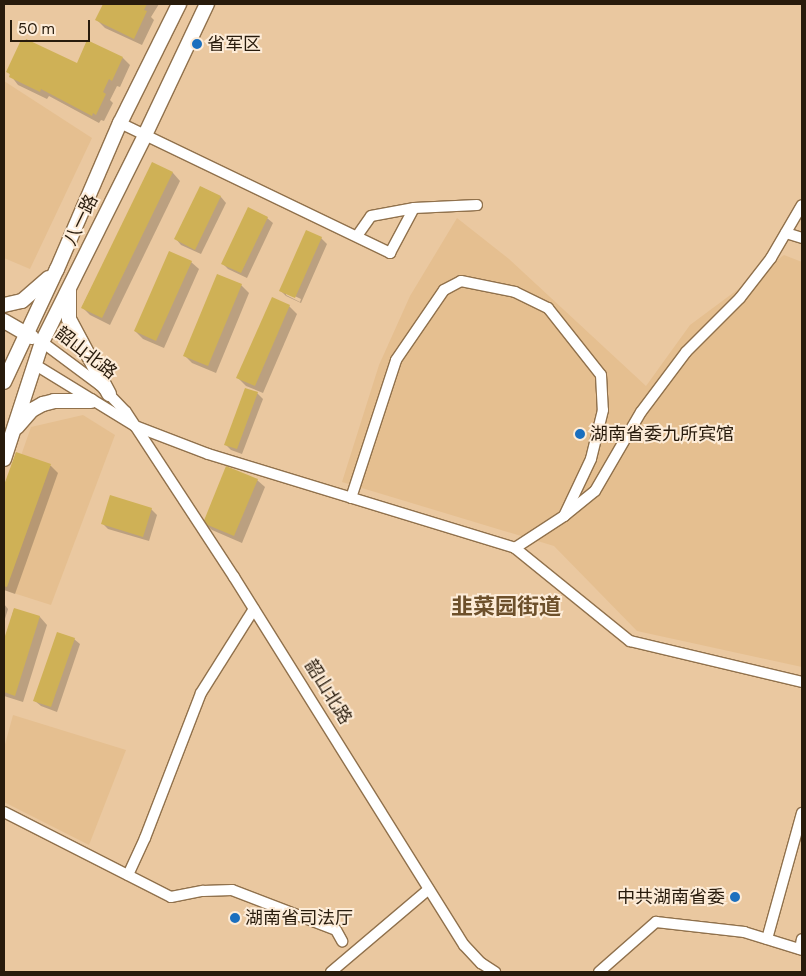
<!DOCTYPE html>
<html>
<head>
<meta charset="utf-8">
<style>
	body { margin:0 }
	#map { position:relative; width:806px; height:976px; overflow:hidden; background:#eac8a0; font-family:"DM Sans","Noto Sans SC",sans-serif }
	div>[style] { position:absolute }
	.built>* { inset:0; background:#e5bf90 }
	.shadow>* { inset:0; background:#0003 }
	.building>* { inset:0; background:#cfb156 }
	.roads { filter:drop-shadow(1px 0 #90714c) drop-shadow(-1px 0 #90714c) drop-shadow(0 1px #90714c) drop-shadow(0 -1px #90714c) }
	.minor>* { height:10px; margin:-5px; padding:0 5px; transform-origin:5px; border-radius:5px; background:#fff }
	.major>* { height:14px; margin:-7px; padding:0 7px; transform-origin:7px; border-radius:7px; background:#fff }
	.dots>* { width:14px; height:14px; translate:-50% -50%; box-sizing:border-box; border:2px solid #fdecd8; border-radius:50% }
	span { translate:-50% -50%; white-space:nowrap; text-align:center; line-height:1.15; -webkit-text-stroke:4px #fdecd8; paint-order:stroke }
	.poi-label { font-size:18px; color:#281b0c }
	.left { translate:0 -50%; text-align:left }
	.right { translate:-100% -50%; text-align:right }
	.street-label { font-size:18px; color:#281b0c }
	.district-label { font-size:22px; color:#6d502b; font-weight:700 }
	.frame { position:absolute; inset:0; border:5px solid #281b0c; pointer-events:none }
	.scale { position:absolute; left:10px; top:20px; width:80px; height:22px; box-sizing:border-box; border:2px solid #281b0c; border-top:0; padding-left:6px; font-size:15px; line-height:18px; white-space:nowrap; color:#281b0c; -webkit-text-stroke:4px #fdecd8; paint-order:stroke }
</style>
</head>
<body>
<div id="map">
	<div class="built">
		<div style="clip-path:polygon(4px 81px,92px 138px,30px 269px,4px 258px)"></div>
		<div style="clip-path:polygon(457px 218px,509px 259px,646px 386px,690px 325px,784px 255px,802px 262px,802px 667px,637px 631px,554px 546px,342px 482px,379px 365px,410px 296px)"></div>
		<div style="clip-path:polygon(83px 415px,115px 435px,51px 605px,4px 590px,4px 504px,31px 427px)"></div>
		<div style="clip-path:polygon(13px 715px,126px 750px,89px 845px,4px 802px,4px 748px)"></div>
	</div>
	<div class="shadow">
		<div style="clip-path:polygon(105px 4px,159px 4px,151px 17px,154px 20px,142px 45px,105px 28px,97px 20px)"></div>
		<div style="clip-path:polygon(123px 58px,130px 65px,120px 87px,117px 86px,110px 100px,113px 103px,104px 121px,101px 120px,99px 123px,49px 96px,47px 99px,18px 85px,8px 72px)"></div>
		<div style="clip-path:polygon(153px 164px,173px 173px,180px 181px,110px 325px,90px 315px,82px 307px)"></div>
		<div style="clip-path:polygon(201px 187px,221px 197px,226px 203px,201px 254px,181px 245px,176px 239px)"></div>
		<div style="clip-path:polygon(267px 218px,273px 223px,247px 278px,228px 269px,223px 264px)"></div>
		<div style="clip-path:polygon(evenodd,321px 238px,327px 244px,301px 303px,286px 296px,281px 291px,321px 238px,286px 292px,301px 299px,300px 302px,286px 295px,286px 292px)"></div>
		<div style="clip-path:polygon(191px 262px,199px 269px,164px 348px,143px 339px,135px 331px)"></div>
		<div style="clip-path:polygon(241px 285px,249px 293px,216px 373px,192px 363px,184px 355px)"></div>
		<div style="clip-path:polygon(289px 306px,297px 314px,263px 393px,246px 386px,238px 378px)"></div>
		<div style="clip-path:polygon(257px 393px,263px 399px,242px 454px,231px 450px,225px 444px)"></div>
		<div style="clip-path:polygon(16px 453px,51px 466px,58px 473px,15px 594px,4px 590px,4px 489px)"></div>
		<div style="clip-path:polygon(257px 480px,265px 487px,242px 543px,212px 530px,204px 523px)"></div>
		<div style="clip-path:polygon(151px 509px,157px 515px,149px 541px,108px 529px,102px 523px)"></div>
		<div style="clip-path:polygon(4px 604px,8px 609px,4px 622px)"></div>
		<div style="clip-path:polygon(14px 609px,40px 617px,47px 625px,23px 702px,4px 696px,4px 643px)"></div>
		<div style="clip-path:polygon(74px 639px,80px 644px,57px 712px,41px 706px,35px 701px)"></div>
	</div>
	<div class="building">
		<div style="clip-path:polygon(103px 4px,147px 4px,144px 10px,147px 11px,134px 39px,95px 20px)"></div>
		<div style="clip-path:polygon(26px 39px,77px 63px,87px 40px,123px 57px,112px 81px,109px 79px,103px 92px,106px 94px,96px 115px,93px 113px,92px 116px,41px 89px,40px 92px,9px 77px,10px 74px,6px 72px,21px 40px,25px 42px)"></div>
		<div style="clip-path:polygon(152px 162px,173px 172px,102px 318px,81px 308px)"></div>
		<div style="clip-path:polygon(200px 186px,221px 196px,195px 250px,174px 239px)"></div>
		<div style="clip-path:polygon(248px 207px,268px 217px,241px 273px,221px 264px)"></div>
		<div style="clip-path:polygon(306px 230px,322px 237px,295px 298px,279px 291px)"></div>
		<div style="clip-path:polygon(169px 251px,192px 261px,156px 341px,134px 331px)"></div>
		<div style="clip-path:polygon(217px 274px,242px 284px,208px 366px,183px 356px)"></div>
		<div style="clip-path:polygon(272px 297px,290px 305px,255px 386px,236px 378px)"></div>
		<div style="clip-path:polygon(245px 388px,258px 392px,237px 449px,224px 445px)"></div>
		<div style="clip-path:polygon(16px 452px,51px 464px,7px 587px,4px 586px,4px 485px)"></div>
		<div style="clip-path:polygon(226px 466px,258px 479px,234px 536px,203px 523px)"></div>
		<div style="clip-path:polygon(110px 495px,152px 508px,143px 537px,101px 524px)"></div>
		<div style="clip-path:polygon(14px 608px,40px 616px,15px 696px,4px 692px,4px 639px)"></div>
		<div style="clip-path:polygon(57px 632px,75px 638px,51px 707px,33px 701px)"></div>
	</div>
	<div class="roads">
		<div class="minor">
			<div style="left:120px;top:123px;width:300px;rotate:25.7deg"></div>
			<div style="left:390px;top:253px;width:51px;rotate:-61.9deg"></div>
			<div style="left:786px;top:233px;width:17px;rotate:17deg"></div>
			<div style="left:357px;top:236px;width:24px;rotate:-55deg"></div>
			<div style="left:371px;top:216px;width:44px;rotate:-10.5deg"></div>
			<div style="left:414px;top:208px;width:63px;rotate:-2.7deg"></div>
			<div style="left:42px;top:342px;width:72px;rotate:36.6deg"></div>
			<div style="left:100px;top:385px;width:37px;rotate:46deg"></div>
			<div style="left:126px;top:412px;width:197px;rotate:56.8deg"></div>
			<div style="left:234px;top:577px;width:434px;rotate:58deg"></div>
			<div style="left:464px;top:945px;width:25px;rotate:47deg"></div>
			<div style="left:481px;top:963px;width:17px;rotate:33deg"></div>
			<div style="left:34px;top:364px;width:119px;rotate:31.5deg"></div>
			<div style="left:135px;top:426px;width:78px;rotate:21deg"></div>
			<div style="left:208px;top:454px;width:321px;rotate:17deg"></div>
			<div style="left:515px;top:548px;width:148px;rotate:39deg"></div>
			<div style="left:630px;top:641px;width:177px;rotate:13.4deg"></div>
			<div style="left:351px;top:498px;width:145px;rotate:-71.9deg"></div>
			<div style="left:396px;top:360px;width:85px;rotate:-55.6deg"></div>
			<div style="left:444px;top:290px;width:19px;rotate:-28deg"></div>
			<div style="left:461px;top:281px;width:55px;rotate:11.5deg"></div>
			<div style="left:515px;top:292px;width:37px;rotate:26deg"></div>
			<div style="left:548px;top:308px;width:85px;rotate:51.7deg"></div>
			<div style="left:601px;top:375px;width:35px;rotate:87deg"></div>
			<div style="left:603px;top:410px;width:50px;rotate:103.8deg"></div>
			<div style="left:591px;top:459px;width:63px;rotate:115.3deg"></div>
			<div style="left:515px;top:548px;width:59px;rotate:-33.1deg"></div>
			<div style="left:564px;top:516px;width:40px;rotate:-39deg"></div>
			<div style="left:595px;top:491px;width:91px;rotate:-59.8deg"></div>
			<div style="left:641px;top:412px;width:75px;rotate:-53.1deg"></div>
			<div style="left:686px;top:352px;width:76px;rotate:-45deg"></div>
			<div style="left:740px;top:298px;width:51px;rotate:-52.2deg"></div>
			<div style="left:771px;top:258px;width:61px;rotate:-59.7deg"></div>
			<div style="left:4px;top:812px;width:187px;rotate:27deg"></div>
			<div style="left:171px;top:897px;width:33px;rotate:-11deg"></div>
			<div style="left:203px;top:891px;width:29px;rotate:-2deg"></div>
			<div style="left:232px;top:890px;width:111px;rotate:21deg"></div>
			<div style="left:336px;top:930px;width:13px;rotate:61deg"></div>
			<div style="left:128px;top:875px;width:41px;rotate:-65.3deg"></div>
			<div style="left:145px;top:838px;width:155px;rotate:-68.9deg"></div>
			<div style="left:201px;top:693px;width:99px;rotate:-57.8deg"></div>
			<div style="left:767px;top:939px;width:131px;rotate:-74.5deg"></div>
			<div style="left:800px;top:949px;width:10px;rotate:-79deg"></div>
			<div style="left:331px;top:972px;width:128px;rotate:-40.3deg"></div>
			<div style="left:599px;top:972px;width:76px;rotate:-41.3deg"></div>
			<div style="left:656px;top:922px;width:89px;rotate:6.5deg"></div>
			<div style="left:744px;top:932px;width:61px;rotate:17.2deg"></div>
		</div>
		<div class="major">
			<div style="left:69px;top:290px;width:29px;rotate:90deg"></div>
			<div style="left:69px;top:319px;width:85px;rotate:61.9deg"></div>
			<div style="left:4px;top:305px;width:18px;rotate:-13deg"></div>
			<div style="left:22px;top:301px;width:35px;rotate:-41deg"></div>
			<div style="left:4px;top:321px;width:32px;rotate:30deg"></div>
			<div style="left:4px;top:382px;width:125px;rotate:-64.9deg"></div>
			<div style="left:57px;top:269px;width:159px;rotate:-66.7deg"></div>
			<div style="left:120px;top:123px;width:133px;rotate:-63.6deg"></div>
			<div style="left:17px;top:427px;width:23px;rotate:-49deg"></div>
			<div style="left:32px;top:410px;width:13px;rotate:-29deg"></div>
			<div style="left:43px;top:404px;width:11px;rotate:-15deg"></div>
			<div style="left:54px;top:401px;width:37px"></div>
			<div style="left:4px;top:459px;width:123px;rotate:-72deg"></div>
			<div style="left:42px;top:342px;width:231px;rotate:-63.5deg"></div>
			<div style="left:145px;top:135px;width:145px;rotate:-64.7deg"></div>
		</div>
	</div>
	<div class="dots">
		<div style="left:197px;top:44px;background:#1b6fbe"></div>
		<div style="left:580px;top:434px;background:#1b6fbe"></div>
		<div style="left:735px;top:897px;background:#1b6fbe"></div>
		<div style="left:235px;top:918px;background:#1b6fbe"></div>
	</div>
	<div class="poi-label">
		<span class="left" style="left:207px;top:44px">省军区</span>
		<span class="left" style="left:590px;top:434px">湖南省委九所宾馆</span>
		<span class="right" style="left:725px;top:897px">中共湖南省委</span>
		<span class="left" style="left:245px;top:918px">湖南省司法厅</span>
	</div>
	<div class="street-label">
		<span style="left:81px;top:220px;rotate:-64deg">八一路</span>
		<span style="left:86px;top:353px;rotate:38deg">韶山北路</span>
		<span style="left:328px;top:692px;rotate:58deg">韶山北路</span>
	</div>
	<div class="district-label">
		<span style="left:506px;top:607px">韭菜园街道</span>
	</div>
	<div class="frame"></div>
	<div class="scale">50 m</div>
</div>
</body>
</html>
